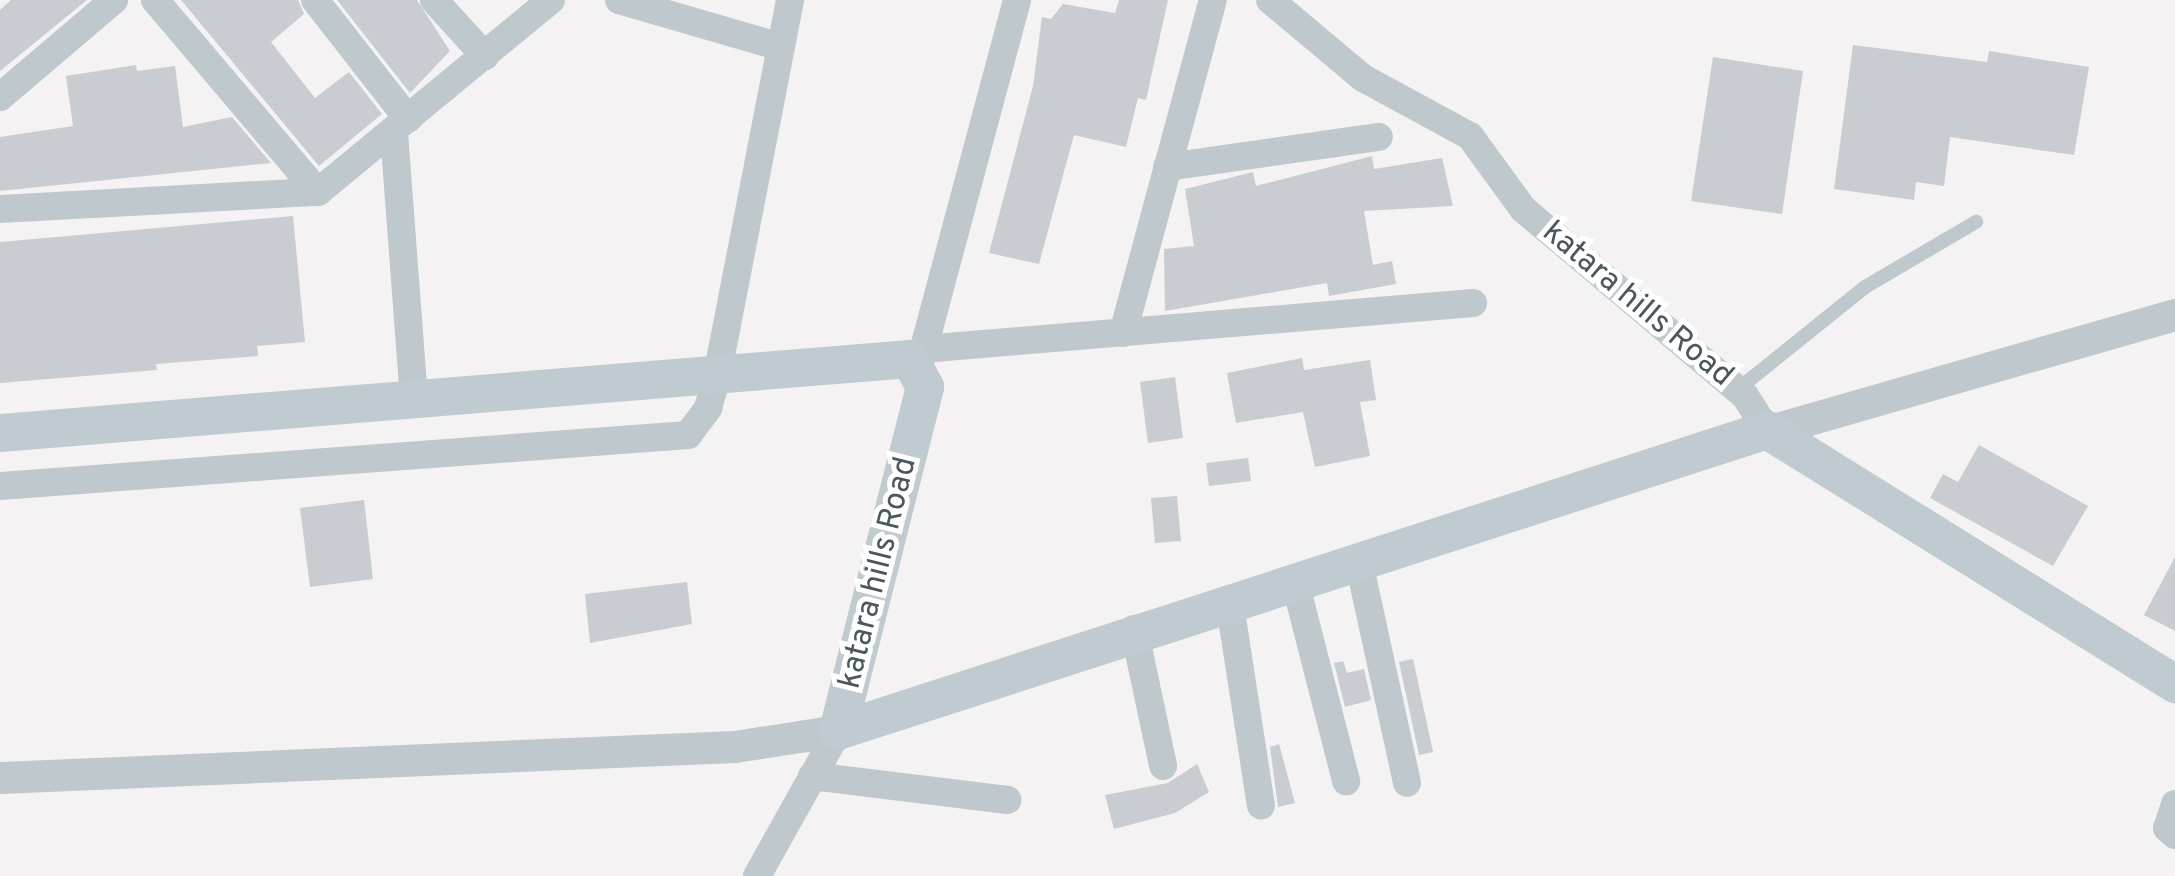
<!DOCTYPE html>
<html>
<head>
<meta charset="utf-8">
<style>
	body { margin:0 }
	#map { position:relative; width:2175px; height:876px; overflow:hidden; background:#f4f2f2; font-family:Overpass,sans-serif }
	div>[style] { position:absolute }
	.building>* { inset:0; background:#c9cdd1 }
	.service>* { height:14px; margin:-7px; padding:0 7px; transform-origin:7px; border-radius:7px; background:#bfc8cd }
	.minor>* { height:28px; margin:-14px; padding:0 14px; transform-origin:14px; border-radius:14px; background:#bfc8cd }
	.tertiary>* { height:32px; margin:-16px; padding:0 16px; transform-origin:16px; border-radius:16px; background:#bfc8cd }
	.secondary>* { height:38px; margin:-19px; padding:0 19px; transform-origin:19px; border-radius:19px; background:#bfcad1 }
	span { translate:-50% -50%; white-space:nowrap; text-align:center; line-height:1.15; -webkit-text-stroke:10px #fff; paint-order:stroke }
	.street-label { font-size:32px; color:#4b575e }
</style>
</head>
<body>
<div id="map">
	<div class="building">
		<div style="clip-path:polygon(11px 0,87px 0,0 71px,0 10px)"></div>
		<div style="clip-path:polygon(181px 0,298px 0,304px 14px,271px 42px,315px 98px,349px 72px,382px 114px,319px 166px)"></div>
		<div style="clip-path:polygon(337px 0,417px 0,450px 51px,410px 93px)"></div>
		<div style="clip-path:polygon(1119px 0,1168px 0,1146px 100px,1138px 98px,1126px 147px,1074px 135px,1039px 264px,989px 253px,1033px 86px,1042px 17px,1051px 19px,1063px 4px,1115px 13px)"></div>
		<div style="clip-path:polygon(1853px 45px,1987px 62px,1989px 51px,2089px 67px,2074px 155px,1950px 137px,1944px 186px,1916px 182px,1914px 200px,1834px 189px)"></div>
		<div style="clip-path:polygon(1713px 57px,1803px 71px,1782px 214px,1691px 201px)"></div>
		<div style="clip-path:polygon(136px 65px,137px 71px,175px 66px,183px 127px,232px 117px,271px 163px,0 191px,0 137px,73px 126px,66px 76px)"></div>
		<div style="clip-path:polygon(1372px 156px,1374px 169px,1442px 158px,1453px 206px,1364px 211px,1373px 265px,1392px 261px,1396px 284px,1329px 296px,1327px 283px,1165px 311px,1164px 249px,1194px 246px,1185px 189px,1253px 172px,1256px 186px)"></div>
		<div style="clip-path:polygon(293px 216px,305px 342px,257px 346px,258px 356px,156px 364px,157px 370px,0 383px,0 242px)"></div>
		<div style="clip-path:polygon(1302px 358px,1304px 370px,1370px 360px,1376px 400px,1360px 402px,1370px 456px,1315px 467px,1303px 412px,1236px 423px,1227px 373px)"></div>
		<div style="clip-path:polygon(1175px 377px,1183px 438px,1148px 443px,1140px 382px)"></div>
		<div style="clip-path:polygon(1979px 445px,2088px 506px,2053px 566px,1930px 498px,1943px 474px,1958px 482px)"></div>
		<div style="clip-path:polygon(1248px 458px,1251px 481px,1209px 486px,1206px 463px)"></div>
		<div style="clip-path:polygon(1177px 496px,1181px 541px,1155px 543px,1151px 498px)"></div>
		<div style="clip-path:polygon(364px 500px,373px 579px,310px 587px,300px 508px)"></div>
		<div style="clip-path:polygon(2175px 557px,2175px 631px,2144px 615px)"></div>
		<div style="clip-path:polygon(687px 582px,692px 624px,590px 643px,585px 594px)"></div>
		<div style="clip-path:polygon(1413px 659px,1433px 752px,1419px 755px,1399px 662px)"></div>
		<div style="clip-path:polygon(1343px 661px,1347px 673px,1364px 669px,1371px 700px,1345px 707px,1334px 663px)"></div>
		<div style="clip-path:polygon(1279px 744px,1295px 803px,1278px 807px,1270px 747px)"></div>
		<div style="clip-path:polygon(1197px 764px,1209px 792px,1175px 813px,1114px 829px,1105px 795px,1168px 783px)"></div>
	</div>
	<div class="service">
		<div style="left:1737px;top:390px;width:164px;rotate:-38.8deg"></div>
		<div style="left:1865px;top:287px;width:129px;rotate:-30.4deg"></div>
	</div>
	<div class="minor">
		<div style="left:155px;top:0;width:252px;rotate:49.7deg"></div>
		<div style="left:315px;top:0;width:151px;rotate:52deg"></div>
		<div style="left:434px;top:0;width:76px;rotate:47.7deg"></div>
		<div style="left:619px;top:0;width:165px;rotate:16.2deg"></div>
		<div style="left:1270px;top:0;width:121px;rotate:40deg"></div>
		<div style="left:1363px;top:78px;width:122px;rotate:28.5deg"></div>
		<div style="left:1470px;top:136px;width:90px;rotate:54deg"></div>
		<div style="left:1523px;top:209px;width:290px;rotate:40.1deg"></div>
		<div style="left:1745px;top:396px;width:40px;rotate:57.1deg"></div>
		<div style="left:0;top:97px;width:150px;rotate:-40.4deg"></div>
		<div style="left:394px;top:133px;width:264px;rotate:85.7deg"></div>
		<div style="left:1167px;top:167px;width:214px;rotate:-8.1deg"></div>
		<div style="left:0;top:209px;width:318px;rotate:-3.1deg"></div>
		<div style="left:318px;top:192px;width:302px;rotate:-39.5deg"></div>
		<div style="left:1123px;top:333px;width:345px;rotate:-74.9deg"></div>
		<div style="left:923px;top:349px;width:552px;rotate:-4.78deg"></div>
		<div style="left:919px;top:366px;width:379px;rotate:-75deg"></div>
		<div style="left:0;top:486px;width:690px;rotate:-4.24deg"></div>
		<div style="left:688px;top:435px;width:34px;rotate:-53deg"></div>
		<div style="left:708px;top:408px;width:33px;rotate:-74deg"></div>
		<div style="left:717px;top:376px;width:383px;rotate:-79deg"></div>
		<div style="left:1358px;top:558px;width:230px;rotate:77.7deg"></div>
		<div style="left:1294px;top:578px;width:210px;rotate:75.6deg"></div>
		<div style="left:1229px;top:599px;width:209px;rotate:81.2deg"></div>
		<div style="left:1134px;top:629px;width:140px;rotate:78deg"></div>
		<div style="left:812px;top:776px;width:197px;rotate:7deg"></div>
		<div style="left:2175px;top:804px;width:25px;rotate:108deg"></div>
		<div style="left:2167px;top:828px;width:11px;rotate:41deg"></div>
		<div style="left:757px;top:876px;width:166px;rotate:-60.8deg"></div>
	</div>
	<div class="tertiary">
		<div style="left:1774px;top:430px;width:417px;rotate:-16deg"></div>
		<div style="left:0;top:778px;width:736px;rotate:-2.42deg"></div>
		<div style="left:735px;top:747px;width:104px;rotate:-8.8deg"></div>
	</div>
	<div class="secondary">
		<div style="left:0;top:433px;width:913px;rotate:-4.65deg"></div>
		<div style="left:910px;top:359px;width:32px;rotate:62deg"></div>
		<div style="left:925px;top:387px;width:355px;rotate:104.2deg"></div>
		<div style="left:838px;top:731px;width:977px;rotate:-17.95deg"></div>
		<div style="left:1767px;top:430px;width:481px;rotate:31.9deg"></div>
	</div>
	<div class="street-label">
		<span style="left:1637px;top:305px;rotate:40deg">katara hills Road</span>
		<span style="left:879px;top:573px;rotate:-76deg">katara hills Road</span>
	</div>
</div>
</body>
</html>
